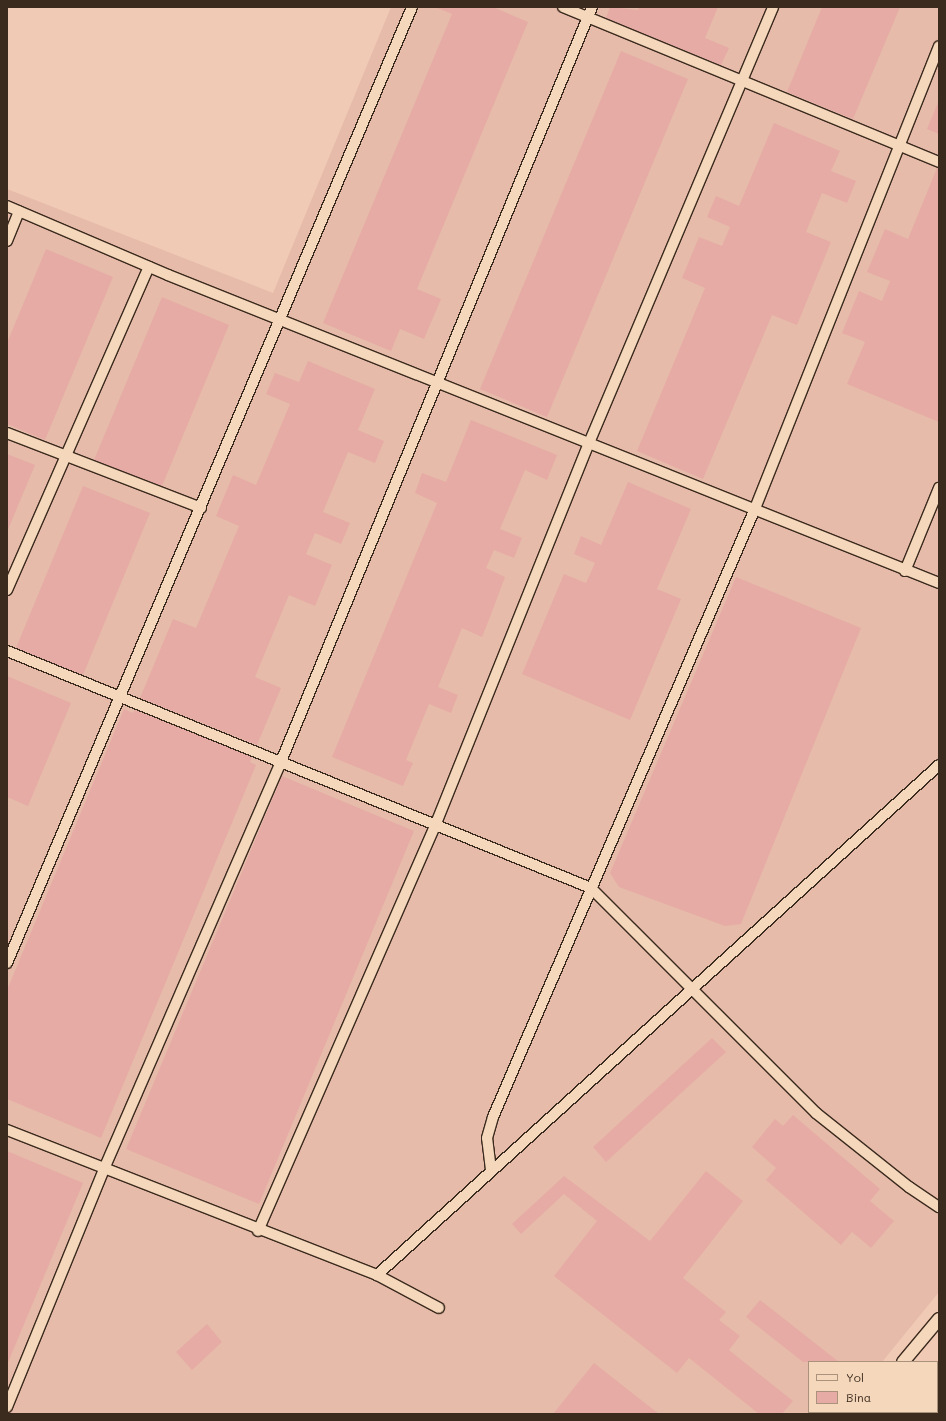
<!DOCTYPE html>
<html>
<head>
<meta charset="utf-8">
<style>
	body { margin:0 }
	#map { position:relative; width:946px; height:1421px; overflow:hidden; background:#f0cab4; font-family:Mali,sans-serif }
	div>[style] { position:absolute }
	.built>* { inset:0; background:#e6bbaa }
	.building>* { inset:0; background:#e6aba5 }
	.roads { filter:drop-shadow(1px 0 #3b2a1e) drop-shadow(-1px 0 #3b2a1e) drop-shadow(0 1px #3b2a1e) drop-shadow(0 -1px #3b2a1e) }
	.minor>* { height:10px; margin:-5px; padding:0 5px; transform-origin:5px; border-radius:5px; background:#f5d8bb }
	.tertiary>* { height:12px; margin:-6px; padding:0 6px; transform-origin:6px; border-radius:6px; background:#f5d8bb }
	.trunk>* { height:16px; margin:-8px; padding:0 8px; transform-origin:8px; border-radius:8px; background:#fbde96 }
	span { translate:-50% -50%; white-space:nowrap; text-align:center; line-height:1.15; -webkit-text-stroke:3.5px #f5d8bb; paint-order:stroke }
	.frame { position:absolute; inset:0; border:8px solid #3b2a1e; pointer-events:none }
	.legend { position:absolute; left:808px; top:1361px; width:130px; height:52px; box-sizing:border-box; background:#f5d8bb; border:1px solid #ab927c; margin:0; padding:5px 7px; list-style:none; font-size:12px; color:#3b2a1e }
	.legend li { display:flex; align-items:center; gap:8px; height:20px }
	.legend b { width:20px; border:1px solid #ab927c }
</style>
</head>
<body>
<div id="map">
	<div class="built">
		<div style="clip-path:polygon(391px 7px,939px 7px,939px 1292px,882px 1362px,809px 1362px,809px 1412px,839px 1414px,7px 1414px,7px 189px,273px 293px)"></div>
	</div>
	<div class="building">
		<div style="clip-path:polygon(435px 7px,493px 7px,528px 22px,417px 289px,441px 299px,424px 339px,400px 329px,391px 351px,323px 323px,452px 14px)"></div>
		<div style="clip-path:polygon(610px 7px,638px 10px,639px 7px,718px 7px,705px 38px,729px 48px,721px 65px,606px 18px)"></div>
		<div style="clip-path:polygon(822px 7px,900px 7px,853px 119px,787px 92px)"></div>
		<div style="clip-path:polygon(621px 51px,688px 79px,547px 417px,480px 389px)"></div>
		<div style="clip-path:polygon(939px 100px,939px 134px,927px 129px)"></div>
		<div style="clip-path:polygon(774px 123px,840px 151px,831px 171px,856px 181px,847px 203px,822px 193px,806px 232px,831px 242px,797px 325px,772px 315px,703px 479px,637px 451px,705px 288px,682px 278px,699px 237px,722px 246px,730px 227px,707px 217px,716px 196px,739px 206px)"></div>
		<div style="clip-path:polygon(937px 168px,939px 168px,939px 422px,847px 384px,865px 342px,842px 333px,859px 291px,882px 301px,890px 281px,867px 272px,885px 229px,908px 239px)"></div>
		<div style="clip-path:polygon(46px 249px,113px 277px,45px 440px,7px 424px,7px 343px)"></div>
		<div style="clip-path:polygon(162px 297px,229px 325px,162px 486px,94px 460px)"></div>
		<div style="clip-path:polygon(308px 361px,375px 389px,358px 430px,384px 441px,375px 463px,348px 452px,323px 512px,350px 523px,341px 544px,315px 533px,306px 554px,332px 565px,315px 606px,289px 595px,255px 677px,281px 688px,257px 745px,140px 698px,173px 619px,196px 628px,239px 526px,216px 516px,233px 475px,256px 485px,290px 404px,266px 394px,275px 373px,299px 382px)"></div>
		<div style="clip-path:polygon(471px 420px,557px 455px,547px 480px,525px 470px,500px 529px,522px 538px,514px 558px,494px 550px,486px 568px,505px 577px,490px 617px,482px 637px,462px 628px,438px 687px,458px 695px,451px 713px,429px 704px,406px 760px,413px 763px,403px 786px,332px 757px,437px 503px,415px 493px,422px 473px,446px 482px)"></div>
		<div style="clip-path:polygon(7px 454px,35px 465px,7px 532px)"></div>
		<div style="clip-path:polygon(628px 482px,691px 509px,657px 589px,681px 599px,630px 720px,522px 674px,564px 574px,586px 583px,595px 563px,574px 554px,581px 536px,601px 545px)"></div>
		<div style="clip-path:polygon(83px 486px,150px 513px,83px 675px,16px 648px)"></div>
		<div style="clip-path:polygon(736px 577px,861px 628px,741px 924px,725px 926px,619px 887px,610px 873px)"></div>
		<div style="clip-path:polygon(7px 676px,71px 703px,28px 806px,7px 797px)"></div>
		<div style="clip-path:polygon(124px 709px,133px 713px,135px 710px,252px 757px,250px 762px,256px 765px,101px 1138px,7px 1099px,7px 990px)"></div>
		<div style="clip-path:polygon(282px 776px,414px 831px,259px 1204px,126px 1149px)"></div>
		<div style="clip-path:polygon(712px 1038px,726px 1052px,606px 1162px,593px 1147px)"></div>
		<div style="clip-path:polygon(793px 1115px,880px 1189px,870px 1201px,894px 1221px,871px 1248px,852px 1232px,841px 1245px,766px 1180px,776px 1168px,752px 1147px,775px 1119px,783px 1126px)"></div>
		<div style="clip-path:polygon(7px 1151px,83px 1183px,7px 1365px)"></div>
		<div style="clip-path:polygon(706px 1171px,743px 1201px,683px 1278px,726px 1312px,719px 1320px,740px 1336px,729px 1350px,793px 1401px,782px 1414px,759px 1414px,689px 1358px,677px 1373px,554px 1276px,597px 1221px,564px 1194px,521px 1234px,512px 1224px,564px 1176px,650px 1241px)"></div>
		<div style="clip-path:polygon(760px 1300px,839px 1362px,803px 1362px,746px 1317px)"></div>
		<div style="clip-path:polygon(207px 1324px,222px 1342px,192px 1370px,176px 1352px)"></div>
		<div style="clip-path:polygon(594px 1363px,659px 1414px,553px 1414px)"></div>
	</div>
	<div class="roads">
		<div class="minor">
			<div style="left:563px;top:7px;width:407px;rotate:22.4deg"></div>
			<div style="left:7px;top:206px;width:175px;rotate:23.2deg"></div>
			<div style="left:168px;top:275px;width:830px;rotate:21.78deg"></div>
			<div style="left:7px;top:241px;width:32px;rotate:-68deg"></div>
			<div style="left:7px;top:433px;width:208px;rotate:21.1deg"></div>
			<div style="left:905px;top:571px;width:90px;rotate:-67.7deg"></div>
			<div style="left:7px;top:590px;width:353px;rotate:-66.3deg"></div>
			<div style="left:7px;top:651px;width:630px;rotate:22.09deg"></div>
			<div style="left:591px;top:888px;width:318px;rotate:45deg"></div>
			<div style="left:816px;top:1113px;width:119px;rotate:38.5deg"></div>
			<div style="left:909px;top:1187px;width:36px;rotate:34deg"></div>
			<div style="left:7px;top:963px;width:1038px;rotate:-67.04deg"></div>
			<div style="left:7px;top:1130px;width:397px;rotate:21.4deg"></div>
			<div style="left:377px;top:1275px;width:70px;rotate:28deg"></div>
			<div style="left:491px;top:1170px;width:32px;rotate:-97deg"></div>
			<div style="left:487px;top:1138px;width:22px;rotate:-74deg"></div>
			<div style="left:493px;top:1117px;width:660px;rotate:-66.7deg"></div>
			<div style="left:754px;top:511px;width:500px;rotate:-68.3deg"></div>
			<div style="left:258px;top:1231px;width:442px;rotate:-66.4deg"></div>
			<div style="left:435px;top:826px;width:413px;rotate:-68.1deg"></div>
			<div style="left:589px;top:443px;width:473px;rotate:-67.1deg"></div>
			<div style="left:377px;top:1275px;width:759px;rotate:-42.22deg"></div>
			<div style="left:7px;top:1407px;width:257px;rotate:-67.8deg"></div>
			<div style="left:104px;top:1169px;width:442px;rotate:-66.5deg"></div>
			<div style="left:280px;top:764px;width:819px;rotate:-67.6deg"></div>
		</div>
		<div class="tertiary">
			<div style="left:903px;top:1362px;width:56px;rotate:-50.1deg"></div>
			<div style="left:861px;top:1414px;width:3px;rotate:-45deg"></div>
		</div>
		<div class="trunk">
			<div style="left:937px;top:1391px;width:3px;rotate:-45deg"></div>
			<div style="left:918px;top:1414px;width:3px;rotate:-45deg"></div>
		</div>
	</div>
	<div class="frame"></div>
	<ul class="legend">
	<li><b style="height:5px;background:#f5d8bb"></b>Yol</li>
	<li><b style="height:11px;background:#e6aba5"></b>Bina</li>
	</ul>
</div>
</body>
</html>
